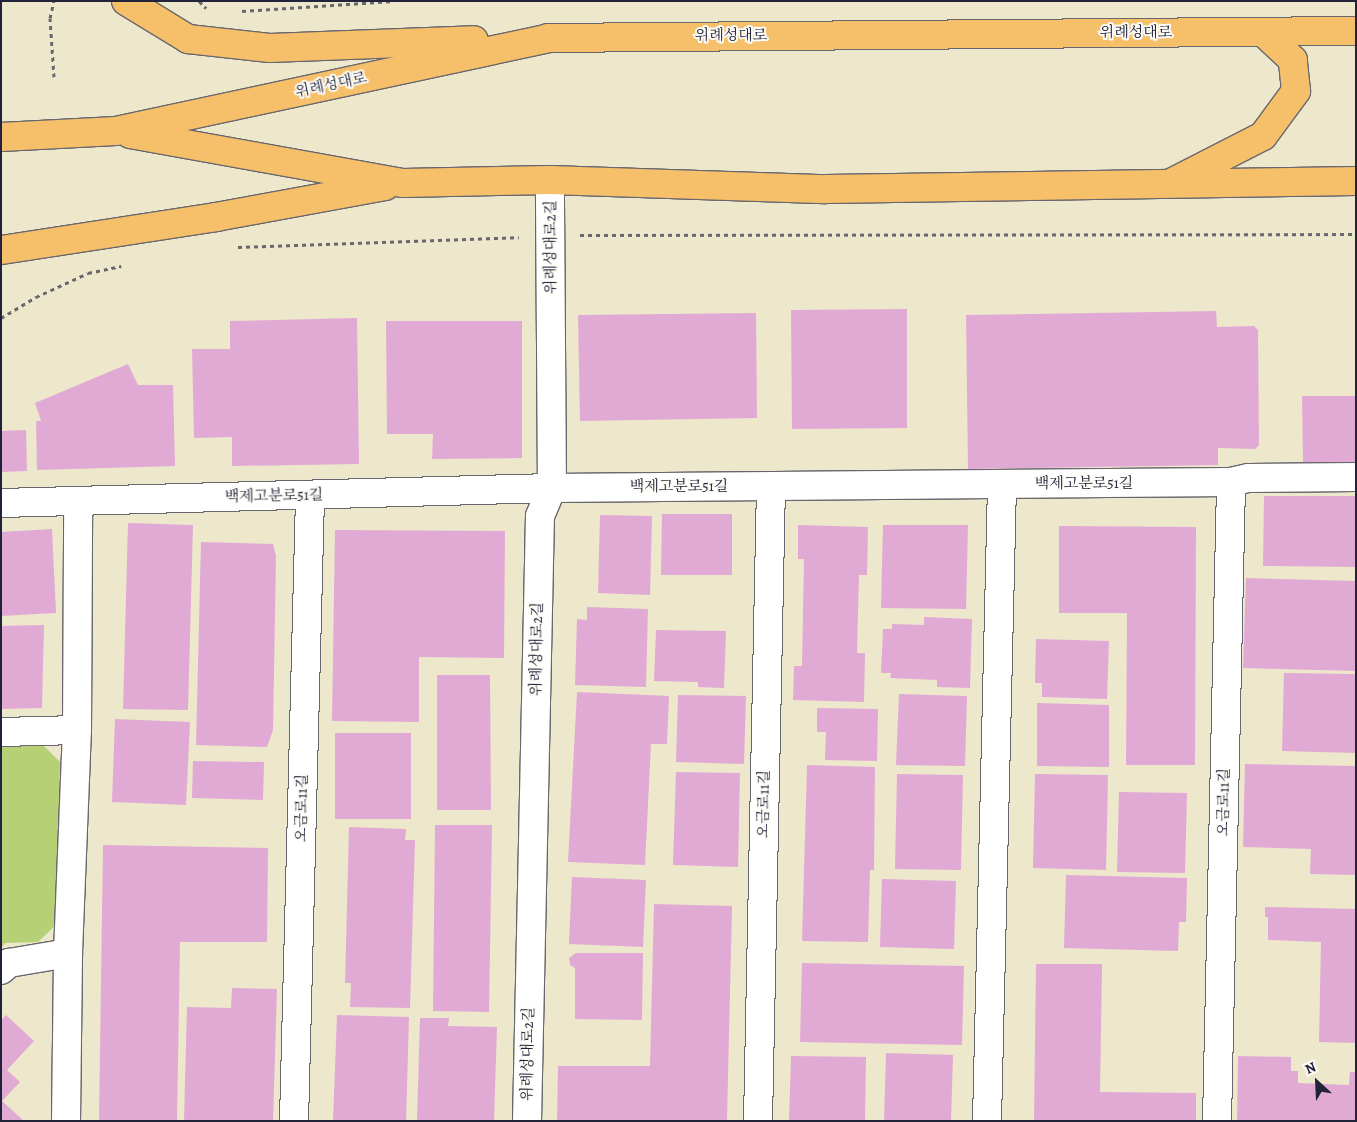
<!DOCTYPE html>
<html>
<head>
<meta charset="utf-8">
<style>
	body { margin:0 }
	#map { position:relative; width:1357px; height:1122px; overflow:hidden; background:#ede7cc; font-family:Alegreya,"Noto Serif KR",serif }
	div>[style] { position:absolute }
	.green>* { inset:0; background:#b6d076 }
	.building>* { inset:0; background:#e1aad5 }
	.path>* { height:3px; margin-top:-1.5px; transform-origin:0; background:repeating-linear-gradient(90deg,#69676e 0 4px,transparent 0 8px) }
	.roads { filter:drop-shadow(1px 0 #69676e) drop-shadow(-1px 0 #69676e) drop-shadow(0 1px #69676e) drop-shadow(0 -1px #69676e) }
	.street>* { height:28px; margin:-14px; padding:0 14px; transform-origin:14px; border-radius:14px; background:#fff }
	.primary>* { height:28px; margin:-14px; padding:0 14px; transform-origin:14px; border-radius:14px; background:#f6c06b }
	span { translate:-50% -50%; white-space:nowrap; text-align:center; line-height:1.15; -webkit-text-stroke:4px #fdfcf7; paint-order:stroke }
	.street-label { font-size:15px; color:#22223b }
	.frame { position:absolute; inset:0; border:2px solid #22223b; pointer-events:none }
	.north { position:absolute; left:1292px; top:1057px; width:50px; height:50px; -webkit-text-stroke:4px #fdfcf7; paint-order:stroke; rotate:335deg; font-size:14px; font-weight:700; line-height:20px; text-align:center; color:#22223b }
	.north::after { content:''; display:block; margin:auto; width:18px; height:22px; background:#22223b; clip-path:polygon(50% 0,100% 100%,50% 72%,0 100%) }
</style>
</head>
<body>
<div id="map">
	<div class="green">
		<div style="clip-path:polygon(42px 744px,60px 762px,56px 925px,38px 942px,5px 943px,1px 948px,1px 745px)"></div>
	</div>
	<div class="building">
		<div style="clip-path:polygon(907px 309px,907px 428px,792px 429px,791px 310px)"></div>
		<div style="clip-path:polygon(1216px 311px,1217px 327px,1254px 326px,1258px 330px,1259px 445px,1255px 449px,1218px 448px,1218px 465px,968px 469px,966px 315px)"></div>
		<div style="clip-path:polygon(756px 313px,757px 418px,580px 421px,578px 315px)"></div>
		<div style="clip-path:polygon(357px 318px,359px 464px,232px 466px,232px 437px,194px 438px,192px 349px,230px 349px,230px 321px)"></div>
		<div style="clip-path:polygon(386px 321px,522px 321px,522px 458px,432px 459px,433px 434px,387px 434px)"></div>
		<div style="clip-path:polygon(128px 364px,138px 385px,173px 385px,175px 466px,37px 470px,36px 421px,41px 421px,35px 403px)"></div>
		<div style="clip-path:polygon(1302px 396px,1356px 396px,1356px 462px,1303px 463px)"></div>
		<div style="clip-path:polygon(26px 430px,27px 471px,1px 472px,1px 431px)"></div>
		<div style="clip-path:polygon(1264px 496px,1356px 496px,1356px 567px,1263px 566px)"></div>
		<div style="clip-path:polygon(662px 514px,732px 514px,732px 575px,661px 575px)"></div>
		<div style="clip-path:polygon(600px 515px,652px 516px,650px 595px,598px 593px)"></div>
		<div style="clip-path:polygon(128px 523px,193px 525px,188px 710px,123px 709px)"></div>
		<div style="clip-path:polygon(798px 525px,868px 527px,867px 575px,859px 575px,857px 653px,865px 653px,864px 702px,793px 700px,794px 666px,802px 666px,804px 559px,798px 559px)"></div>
		<div style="clip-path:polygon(883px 525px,968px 525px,966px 609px,881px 608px)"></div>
		<div style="clip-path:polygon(1059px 526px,1196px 527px,1195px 765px,1126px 765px,1127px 613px,1059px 613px)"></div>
		<div style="clip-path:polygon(52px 529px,56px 613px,1px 616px,1px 532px)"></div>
		<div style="clip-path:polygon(335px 530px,505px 531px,504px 658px,419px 657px,419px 722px,332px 721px)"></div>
		<div style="clip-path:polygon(201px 542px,273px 544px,276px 556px,273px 730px,267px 747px,196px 745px)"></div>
		<div style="clip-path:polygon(1246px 578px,1356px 581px,1356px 671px,1243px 668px)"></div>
		<div style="clip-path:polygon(587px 607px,648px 609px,646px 687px,575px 685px,577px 619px,587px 620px)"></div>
		<div style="clip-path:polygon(924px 617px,972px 619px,970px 688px,937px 687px,937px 680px,890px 678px,891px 673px,881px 673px,883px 629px,892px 629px,892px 624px,924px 625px)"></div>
		<div style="clip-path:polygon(44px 625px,42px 708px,1px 709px,1px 626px)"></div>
		<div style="clip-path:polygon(656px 630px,726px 631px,724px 688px,698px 687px,698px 682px,654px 681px)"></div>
		<div style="clip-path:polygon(1036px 639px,1109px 641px,1107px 699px,1042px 697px,1042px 683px,1035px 683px)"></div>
		<div style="clip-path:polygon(1284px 673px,1356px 674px,1356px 753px,1282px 751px)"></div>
		<div style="clip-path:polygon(437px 675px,490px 675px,491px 810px,437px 810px)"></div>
		<div style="clip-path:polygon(577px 692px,669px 696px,667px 744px,651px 744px,645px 865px,568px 862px)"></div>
		<div style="clip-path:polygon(899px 694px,967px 696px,965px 766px,896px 765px)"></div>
		<div style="clip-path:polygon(678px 695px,746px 696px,744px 764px,676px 762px)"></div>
		<div style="clip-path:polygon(1037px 703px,1109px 705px,1109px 767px,1037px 766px)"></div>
		<div style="clip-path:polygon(817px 708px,878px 709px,877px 761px,825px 760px,826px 732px,817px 732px)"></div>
		<div style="clip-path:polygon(115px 719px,190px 722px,186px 805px,112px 802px)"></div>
		<div style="clip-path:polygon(335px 733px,411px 733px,411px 819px,335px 819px)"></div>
		<div style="clip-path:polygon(193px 761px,264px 762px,263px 800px,192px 798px)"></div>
		<div style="clip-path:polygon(1245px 764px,1356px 766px,1356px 875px,1310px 874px,1311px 849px,1243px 847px)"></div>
		<div style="clip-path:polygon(807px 765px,875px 767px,874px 870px,870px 870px,868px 942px,802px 941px)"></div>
		<div style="clip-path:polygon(676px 772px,740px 773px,738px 867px,673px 865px)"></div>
		<div style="clip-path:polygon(897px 774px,963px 775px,961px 870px,895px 869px)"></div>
		<div style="clip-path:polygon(1035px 774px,1108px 775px,1106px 870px,1033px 868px)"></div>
		<div style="clip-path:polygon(1119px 792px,1187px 793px,1185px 873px,1117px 872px)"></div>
		<div style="clip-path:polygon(435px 825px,492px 825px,489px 1012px,433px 1011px)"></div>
		<div style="clip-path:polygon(349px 827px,406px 829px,405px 840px,415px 840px,410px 1008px,350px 1007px,351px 983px,345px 983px)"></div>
		<div style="clip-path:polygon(103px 845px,268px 848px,267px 942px,180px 942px,177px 1121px,99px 1121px)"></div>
		<div style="clip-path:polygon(1066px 875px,1187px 878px,1186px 922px,1179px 922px,1178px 951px,1064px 948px)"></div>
		<div style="clip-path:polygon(572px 877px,646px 880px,643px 947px,569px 944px)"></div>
		<div style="clip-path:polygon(882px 879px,956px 881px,954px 949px,880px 947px)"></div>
		<div style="clip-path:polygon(654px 904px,732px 906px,727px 1121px,557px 1121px,558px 1066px,650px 1066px)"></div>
		<div style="clip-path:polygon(1265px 907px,1356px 909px,1356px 1043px,1319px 1042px,1321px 942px,1268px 940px,1268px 917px,1265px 917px)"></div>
		<div style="clip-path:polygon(576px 953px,643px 953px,642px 1020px,575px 1019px,575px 968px,570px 965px,569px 958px)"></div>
		<div style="clip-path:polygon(802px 963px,964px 966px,962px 1045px,800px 1042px)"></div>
		<div style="clip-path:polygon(1036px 964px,1102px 964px,1100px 1092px,1196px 1093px,1196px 1121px,1034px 1121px)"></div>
		<div style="clip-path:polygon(232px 988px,277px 989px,273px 1121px,184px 1121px,187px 1007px,231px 1008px)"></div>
		<div style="clip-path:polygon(6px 1015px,34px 1041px,7px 1070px,20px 1082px,2px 1101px,24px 1121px,1px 1121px,1px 1020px)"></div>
		<div style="clip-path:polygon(337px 1015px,409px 1017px,406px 1121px,333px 1121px)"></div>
		<div style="clip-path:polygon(420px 1018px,449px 1018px,448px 1026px,497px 1027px,494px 1121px,417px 1121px)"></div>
		<div style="clip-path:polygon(886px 1053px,953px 1055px,951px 1121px,884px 1121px)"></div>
		<div style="clip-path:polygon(791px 1056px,866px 1057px,865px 1121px,789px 1121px)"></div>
		<div style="clip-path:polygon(1238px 1056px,1291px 1057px,1291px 1071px,1298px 1071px,1298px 1083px,1349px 1085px,1350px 1072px,1356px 1072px,1356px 1121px,1237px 1121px)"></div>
	</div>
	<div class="path">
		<div style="left:199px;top:1px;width:10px;rotate:45deg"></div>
		<div style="left:242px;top:11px;width:152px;rotate:-3.8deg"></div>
		<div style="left:54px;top:77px;width:59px;rotate:-93.9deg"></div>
		<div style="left:50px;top:18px;width:17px;rotate:-77deg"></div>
		<div style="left:580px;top:235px;width:776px;rotate:-0.07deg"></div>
		<div style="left:238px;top:247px;width:281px;rotate:-2deg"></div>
		<div style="left:1px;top:318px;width:41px;rotate:-31deg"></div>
		<div style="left:36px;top:297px;width:57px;rotate:-24.8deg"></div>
		<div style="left:88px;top:273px;width:34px;rotate:-12deg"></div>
	</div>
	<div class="roads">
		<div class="street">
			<div style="left:1px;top:503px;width:551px;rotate:-1.56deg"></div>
			<div style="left:552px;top:488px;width:679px;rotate:-0.51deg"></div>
			<div style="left:1231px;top:482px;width:18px;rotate:-13deg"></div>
			<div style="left:1249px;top:478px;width:107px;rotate:-0.5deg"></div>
			<div style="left:1px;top:732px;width:76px;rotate:-1.5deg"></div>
			<div style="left:1px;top:970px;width:11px;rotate:-41deg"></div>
			<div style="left:9px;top:963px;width:60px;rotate:-9.6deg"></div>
			<div style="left:66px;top:1121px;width:168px;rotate:-89.3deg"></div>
			<div style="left:68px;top:953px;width:223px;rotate:-87.7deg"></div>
			<div style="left:77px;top:730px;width:229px;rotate:-89.7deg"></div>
			<div style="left:294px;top:1121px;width:625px;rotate:-88.53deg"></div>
			<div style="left:527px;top:1121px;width:605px;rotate:-88.77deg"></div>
			<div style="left:540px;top:516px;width:30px;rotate:-67deg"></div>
			<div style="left:552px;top:488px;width:308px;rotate:-90.4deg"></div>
			<div style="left:758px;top:1121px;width:634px;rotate:-88.83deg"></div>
			<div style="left:987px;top:1121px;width:637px;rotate:-88.65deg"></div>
			<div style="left:1217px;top:1121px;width:639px;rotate:-88.74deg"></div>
		</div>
		<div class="primary">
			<div style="left:126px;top:1px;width:73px;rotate:31.5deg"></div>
			<div style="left:188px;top:39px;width:82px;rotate:6.3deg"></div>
			<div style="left:270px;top:48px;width:204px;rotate:-2.2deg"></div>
			<div style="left:130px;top:134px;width:277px;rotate:10.2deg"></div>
			<div style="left:403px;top:183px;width:147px;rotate:-1.2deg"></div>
			<div style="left:550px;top:180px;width:276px;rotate:1.9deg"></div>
			<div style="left:826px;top:189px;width:530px;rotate:-0.86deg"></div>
			<div style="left:1px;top:137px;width:115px;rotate:-3deg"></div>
			<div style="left:116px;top:131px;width:442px;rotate:-12.1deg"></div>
			<div style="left:548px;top:38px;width:808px;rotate:-0.5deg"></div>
			<div style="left:1173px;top:182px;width:101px;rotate:-27.1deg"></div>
			<div style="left:1263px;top:136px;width:56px;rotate:-53.7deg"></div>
			<div style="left:1296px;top:91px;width:31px;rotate:-96deg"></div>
			<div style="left:1293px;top:60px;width:41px;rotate:-137deg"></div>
			<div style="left:1px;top:250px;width:218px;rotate:-8.7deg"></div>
			<div style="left:216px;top:217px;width:172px;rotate:-10.4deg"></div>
		</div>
	</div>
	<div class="street-label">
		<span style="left:1136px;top:33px">위례성대로</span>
		<span style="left:731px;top:36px">위례성대로</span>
		<span style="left:331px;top:85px;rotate:-12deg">위례성대로</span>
		<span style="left:551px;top:247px;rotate:-90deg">위례성대로2길</span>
		<span style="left:1084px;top:484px">백제고분로51길</span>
		<span style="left:679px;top:487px">백제고분로51길</span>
		<span style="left:274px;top:496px;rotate:-1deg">백제고분로51길</span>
		<span style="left:537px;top:649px;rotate:-89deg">위례성대로2길</span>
		<span style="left:1224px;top:802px;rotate:-89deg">오금로11길</span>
		<span style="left:764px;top:804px;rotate:-89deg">오금로11길</span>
		<span style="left:302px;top:808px;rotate:-89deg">오금로11길</span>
		<span style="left:528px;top:1054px;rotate:-89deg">위례성대로2길</span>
	</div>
	<div class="frame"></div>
	<div class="north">N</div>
</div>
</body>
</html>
